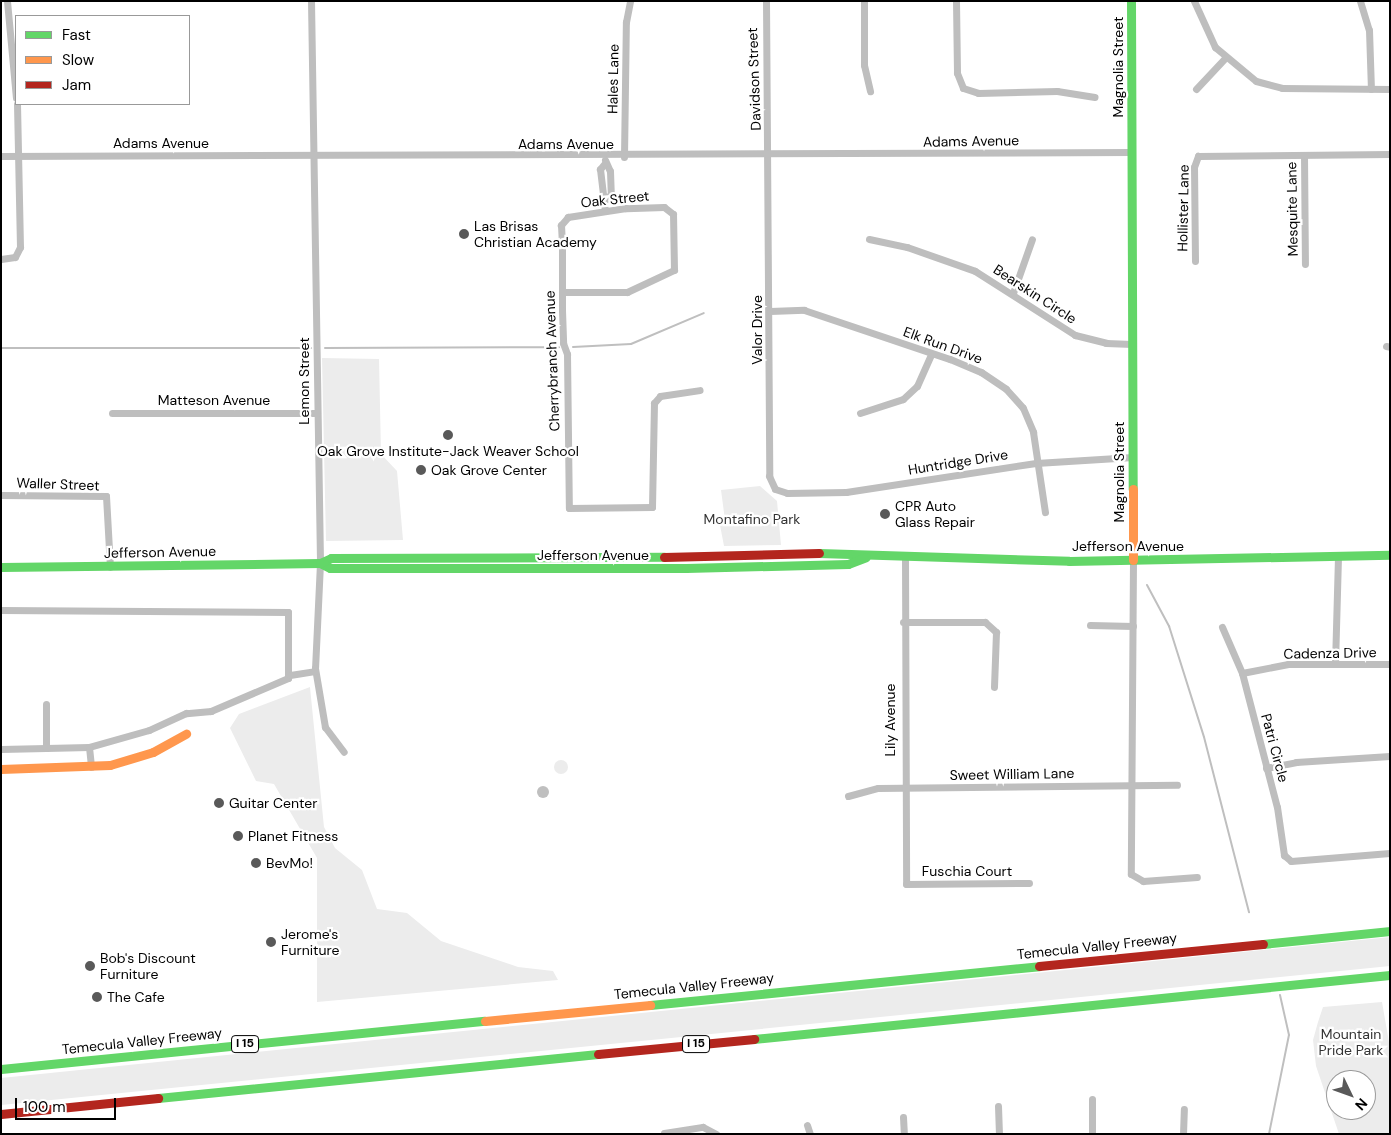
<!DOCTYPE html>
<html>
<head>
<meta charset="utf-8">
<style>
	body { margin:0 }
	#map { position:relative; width:1391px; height:1135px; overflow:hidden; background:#fff; font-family:"DM Sans",sans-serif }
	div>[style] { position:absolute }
	.green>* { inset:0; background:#ececec }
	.round { border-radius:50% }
	.water>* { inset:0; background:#bfbfbf }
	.stream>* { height:2px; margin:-1px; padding:0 1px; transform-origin:1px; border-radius:1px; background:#bfbfbf }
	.street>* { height:7px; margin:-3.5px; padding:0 3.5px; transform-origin:3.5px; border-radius:3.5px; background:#bebebe }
	.fast>* { height:9px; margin:-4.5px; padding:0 4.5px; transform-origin:4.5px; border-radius:4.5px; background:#63d668 }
	.slow>* { height:9px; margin:-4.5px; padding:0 4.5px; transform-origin:4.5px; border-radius:4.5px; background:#ff974d }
	.jam>* { height:9px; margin:-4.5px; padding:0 4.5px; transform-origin:4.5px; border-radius:4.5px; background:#b3261e }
	.dots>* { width:14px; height:14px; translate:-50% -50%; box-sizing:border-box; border:2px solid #fff; border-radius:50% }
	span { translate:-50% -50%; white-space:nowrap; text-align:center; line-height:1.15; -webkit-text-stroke:4.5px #fff; paint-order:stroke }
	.shield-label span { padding:1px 4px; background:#fff; border:1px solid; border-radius:4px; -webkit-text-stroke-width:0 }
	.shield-label { font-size:12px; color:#000; font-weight:700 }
	.street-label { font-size:14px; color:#000 }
	.poi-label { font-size:14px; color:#000 }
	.left { translate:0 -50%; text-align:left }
	.park-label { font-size:14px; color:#333 }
	.frame { position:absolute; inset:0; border:2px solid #000; pointer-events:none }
	.legend { position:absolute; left:15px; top:15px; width:175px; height:90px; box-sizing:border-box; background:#fff; border:1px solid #999; margin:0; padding:6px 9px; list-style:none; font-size:15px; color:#000 }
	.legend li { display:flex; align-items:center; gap:10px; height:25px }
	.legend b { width:25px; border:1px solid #999 }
	.north { position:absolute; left:1326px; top:1070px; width:50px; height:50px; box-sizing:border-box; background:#fff; border:1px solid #999; border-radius:50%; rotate:132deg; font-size:14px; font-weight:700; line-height:20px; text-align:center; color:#000 }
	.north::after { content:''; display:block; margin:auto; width:18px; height:22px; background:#595959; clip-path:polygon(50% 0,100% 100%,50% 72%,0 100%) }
	.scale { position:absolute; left:15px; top:1098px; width:101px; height:22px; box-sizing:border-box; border:2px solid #000; border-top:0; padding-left:6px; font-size:15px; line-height:18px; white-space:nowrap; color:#000; -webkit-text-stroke:4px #fff; paint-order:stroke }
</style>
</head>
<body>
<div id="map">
	<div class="green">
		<div style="clip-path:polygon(322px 358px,379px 359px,381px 454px,397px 471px,403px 540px,326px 541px)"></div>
		<div style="clip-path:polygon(760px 486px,777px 501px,781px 545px,724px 546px,719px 520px,725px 520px,721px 490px)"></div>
		<div style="clip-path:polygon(310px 687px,324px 827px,335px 848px,362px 870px,377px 909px,407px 913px,441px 941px,518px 967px,553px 971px,558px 980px,317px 1002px,317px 858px,274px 784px,256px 781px,230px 728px,239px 714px)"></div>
		<div class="round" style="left:554px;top:760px;width:14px;height:14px"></div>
		<div style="clip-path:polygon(1390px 937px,1390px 966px,1px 1105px,1px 1078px)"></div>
		<div style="clip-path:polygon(evenodd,1382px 1002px,1390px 1048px,1390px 1134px,1339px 1134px,1316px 1066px,1313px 1040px,1318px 1022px,1323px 1007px,1382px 1002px,1336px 1080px,1366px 1080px,1366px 1110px,1336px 1110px,1336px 1080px)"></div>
	</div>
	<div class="water">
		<div class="round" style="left:537px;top:786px;width:12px;height:12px"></div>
	</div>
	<div class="stream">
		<div style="left:573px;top:347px;width:58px;rotate:-3deg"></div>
		<div style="left:631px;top:344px;width:79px;rotate:-23deg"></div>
		<div style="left:1px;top:348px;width:310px"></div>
		<div style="left:325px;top:348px;width:234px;rotate:-0.2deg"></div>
		<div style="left:1147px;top:585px;width:47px;rotate:61.8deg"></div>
		<div style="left:1169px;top:626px;width:116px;rotate:72.5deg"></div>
		<div style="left:1204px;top:737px;width:181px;rotate:75.6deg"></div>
		<div style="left:1269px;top:1134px;width:101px;rotate:-78.6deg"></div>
		<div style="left:1289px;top:1035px;width:41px;rotate:-102.7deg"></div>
	</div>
	<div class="street">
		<div style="left:7px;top:1px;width:97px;rotate:84.7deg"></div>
		<div style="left:311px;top:1px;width:562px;rotate:89.08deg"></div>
		<div style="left:320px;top:563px;width:105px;rotate:92.7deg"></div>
		<div style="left:315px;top:668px;width:60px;rotate:80.4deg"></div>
		<div style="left:325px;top:727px;width:31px;rotate:53deg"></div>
		<div style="left:766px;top:1px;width:475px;rotate:89.6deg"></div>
		<div style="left:769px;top:476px;width:14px;rotate:65deg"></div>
		<div style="left:775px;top:489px;width:13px;rotate:18deg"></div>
		<div style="left:787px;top:493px;width:59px;rotate:-1deg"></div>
		<div style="left:846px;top:492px;width:192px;rotate:-8.7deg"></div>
		<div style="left:1036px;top:463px;width:97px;rotate:-3.5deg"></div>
		<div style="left:864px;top:1px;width:64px;rotate:90deg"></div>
		<div style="left:864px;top:65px;width:27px;rotate:77deg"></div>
		<div style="left:956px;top:1px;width:72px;rotate:89.2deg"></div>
		<div style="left:957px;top:73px;width:16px;rotate:68deg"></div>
		<div style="left:963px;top:88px;width:16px;rotate:18deg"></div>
		<div style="left:978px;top:93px;width:79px;rotate:-1.5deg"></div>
		<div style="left:1057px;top:91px;width:38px;rotate:9deg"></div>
		<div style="left:1194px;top:1px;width:51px;rotate:65.5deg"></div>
		<div style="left:1215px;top:47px;width:53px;rotate:39.7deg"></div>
		<div style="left:1256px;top:81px;width:27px;rotate:15deg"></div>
		<div style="left:1282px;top:88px;width:108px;rotate:0.5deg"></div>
		<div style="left:1360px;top:1px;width:30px;rotate:73deg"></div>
		<div style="left:1369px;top:30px;width:59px;rotate:88.1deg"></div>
		<div style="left:1196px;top:89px;width:42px;rotate:-46.9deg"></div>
		<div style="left:1304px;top:155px;width:109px;rotate:89.5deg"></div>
		<div style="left:1px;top:156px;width:1131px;rotate:-0.2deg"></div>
		<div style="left:624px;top:157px;width:135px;rotate:-89.2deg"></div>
		<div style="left:626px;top:22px;width:21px;rotate:-79deg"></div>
		<div style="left:605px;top:160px;width:12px;rotate:66deg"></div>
		<div style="left:610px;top:171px;width:23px;rotate:88deg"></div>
		<div style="left:611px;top:194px;width:8px;rotate:135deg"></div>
		<div style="left:605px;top:163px;width:8px;rotate:130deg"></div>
		<div style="left:600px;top:169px;width:42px;rotate:83.2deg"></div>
		<div style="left:869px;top:239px;width:39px;rotate:12deg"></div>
		<div style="left:907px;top:247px;width:72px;rotate:19.4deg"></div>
		<div style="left:975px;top:271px;width:119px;rotate:32.6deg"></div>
		<div style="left:1075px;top:335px;width:32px;rotate:14deg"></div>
		<div style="left:1106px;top:343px;width:26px;rotate:2deg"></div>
		<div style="left:1px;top:259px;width:14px;rotate:-8deg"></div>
		<div style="left:15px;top:257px;width:11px;rotate:-63deg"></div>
		<div style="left:20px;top:247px;width:143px;rotate:-91.2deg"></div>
		<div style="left:1195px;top:261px;width:94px;rotate:-90.6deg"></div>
		<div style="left:1194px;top:167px;width:12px;rotate:-70deg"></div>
		<div style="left:1198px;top:156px;width:192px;rotate:-0.6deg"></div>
		<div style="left:562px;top:292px;width:65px"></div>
		<div style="left:627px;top:292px;width:52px;rotate:-25.1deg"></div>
		<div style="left:674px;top:270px;width:56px;rotate:-91deg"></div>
		<div style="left:673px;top:214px;width:11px;rotate:-142deg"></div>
		<div style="left:664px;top:207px;width:38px;rotate:178deg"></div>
		<div style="left:626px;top:208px;width:59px;rotate:171.2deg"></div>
		<div style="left:568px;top:217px;width:11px;rotate:131deg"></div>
		<div style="left:561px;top:225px;width:18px;rotate:87deg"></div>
		<div style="left:562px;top:243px;width:67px;rotate:90deg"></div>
		<div style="left:562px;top:310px;width:33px;rotate:88deg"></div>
		<div style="left:563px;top:343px;width:12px;rotate:70deg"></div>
		<div style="left:567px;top:354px;width:154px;rotate:89.3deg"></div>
		<div style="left:569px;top:508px;width:83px;rotate:-0.7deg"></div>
		<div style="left:652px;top:507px;width:104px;rotate:-88.9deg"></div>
		<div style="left:654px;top:403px;width:9px;rotate:-49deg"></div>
		<div style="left:660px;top:396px;width:40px;rotate:-8.5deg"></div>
		<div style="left:1013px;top:293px;width:57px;rotate:-70.6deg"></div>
		<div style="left:770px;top:311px;width:34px;rotate:-2deg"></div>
		<div style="left:804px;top:310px;width:154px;rotate:18.6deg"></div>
		<div style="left:950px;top:359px;width:34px;rotate:23deg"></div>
		<div style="left:981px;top:372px;width:30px;rotate:34deg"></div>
		<div style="left:1006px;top:389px;width:25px;rotate:48deg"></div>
		<div style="left:1023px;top:408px;width:26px;rotate:67deg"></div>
		<div style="left:1033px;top:432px;width:81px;rotate:81.5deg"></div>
		<div style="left:1386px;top:346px;width:4px;rotate:14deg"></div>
		<div style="left:112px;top:413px;width:205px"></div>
		<div style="left:860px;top:413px;width:45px;rotate:-18deg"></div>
		<div style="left:903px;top:399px;width:19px;rotate:-43deg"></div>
		<div style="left:917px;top:386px;width:35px;rotate:-66deg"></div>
		<div style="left:1px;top:495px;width:105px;rotate:0.5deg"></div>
		<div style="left:106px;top:496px;width:71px;rotate:86.8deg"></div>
		<div style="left:905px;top:556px;width:328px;rotate:89.8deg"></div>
		<div style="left:906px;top:884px;width:123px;rotate:-0.5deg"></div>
		<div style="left:1133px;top:560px;width:314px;rotate:90.4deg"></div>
		<div style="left:1131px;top:874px;width:14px;rotate:30deg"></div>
		<div style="left:1143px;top:881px;width:54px;rotate:-4.2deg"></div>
		<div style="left:1px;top:610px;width:287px;rotate:0.4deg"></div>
		<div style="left:288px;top:612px;width:66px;rotate:90deg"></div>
		<div style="left:288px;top:678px;width:84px;rotate:156.8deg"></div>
		<div style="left:211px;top:711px;width:25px;rotate:175deg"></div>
		<div style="left:186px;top:713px;width:41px;rotate:155.3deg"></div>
		<div style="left:149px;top:730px;width:62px;rotate:164.2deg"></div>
		<div style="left:89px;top:747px;width:43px;rotate:178.7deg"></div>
		<div style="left:903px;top:622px;width:82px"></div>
		<div style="left:985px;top:622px;width:15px;rotate:42deg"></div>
		<div style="left:996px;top:632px;width:55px;rotate:92.1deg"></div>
		<div style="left:1090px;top:625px;width:43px;rotate:1.3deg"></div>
		<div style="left:1222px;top:627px;width:50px;rotate:66.5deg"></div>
		<div style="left:1242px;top:673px;width:138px;rotate:75.4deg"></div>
		<div style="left:1277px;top:807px;width:49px;rotate:81.7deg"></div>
		<div style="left:1284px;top:855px;width:9px;rotate:41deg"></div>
		<div style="left:1291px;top:861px;width:99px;rotate:-4.6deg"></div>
		<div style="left:1335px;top:664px;width:109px;rotate:-88.4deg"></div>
		<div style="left:1242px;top:673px;width:47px;rotate:-11.1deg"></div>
		<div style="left:1288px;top:664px;width:102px"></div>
		<div style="left:290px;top:675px;width:25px;rotate:-9deg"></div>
		<div style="left:89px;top:747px;width:20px;rotate:84deg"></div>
		<div style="left:1px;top:749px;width:45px;rotate:-1.3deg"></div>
		<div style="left:46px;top:748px;width:44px;rotate:-90deg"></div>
		<div style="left:1266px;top:768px;width:31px;rotate:-11deg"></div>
		<div style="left:1296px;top:762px;width:94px;rotate:-3.7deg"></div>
		<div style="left:848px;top:796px;width:31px;rotate:-15deg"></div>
		<div style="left:878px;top:788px;width:299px;rotate:-0.6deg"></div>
		<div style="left:1092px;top:1099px;width:35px;rotate:90deg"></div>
		<div style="left:998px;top:1106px;width:28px;rotate:88deg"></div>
		<div style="left:903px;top:1117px;width:17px;rotate:87deg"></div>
		<div style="left:807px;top:1125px;width:9px;rotate:72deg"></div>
		<div style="left:664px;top:1133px;width:39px;rotate:-9deg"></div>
		<div style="left:703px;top:1127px;width:15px;rotate:28deg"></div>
		<div style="left:1183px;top:1134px;width:25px;rotate:-88deg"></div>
	</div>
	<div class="fast">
		<div style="left:1131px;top:1px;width:488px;rotate:89.8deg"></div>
		<div style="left:819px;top:553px;width:250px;rotate:1.8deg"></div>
		<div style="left:1069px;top:561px;width:321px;rotate:-1.1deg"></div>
		<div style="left:320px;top:563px;width:11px;rotate:27deg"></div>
		<div style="left:330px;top:568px;width:356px"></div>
		<div style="left:686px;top:568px;width:162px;rotate:-1.4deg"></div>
		<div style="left:848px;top:564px;width:19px;rotate:-21deg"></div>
		<div style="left:1px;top:567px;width:319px;rotate:-0.7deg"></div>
		<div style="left:320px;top:563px;width:12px;rotate:-24deg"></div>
		<div style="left:331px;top:558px;width:333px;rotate:-0.2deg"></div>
		<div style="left:1263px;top:944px;width:128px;rotate:-5.8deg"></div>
		<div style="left:650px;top:1005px;width:391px;rotate:-5.7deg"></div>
		<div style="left:754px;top:1039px;width:639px;rotate:-5.75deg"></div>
		<div style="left:1px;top:1069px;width:486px;rotate:-5.7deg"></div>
		<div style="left:158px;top:1098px;width:442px;rotate:-5.7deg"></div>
	</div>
	<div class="slow">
		<div style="left:1133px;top:489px;width:71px;rotate:90deg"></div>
		<div style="left:1px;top:769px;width:109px;rotate:-2.1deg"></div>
		<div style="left:110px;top:765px;width:45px;rotate:-16.8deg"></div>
		<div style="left:153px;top:752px;width:38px;rotate:-29deg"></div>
		<div style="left:485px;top:1021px;width:166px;rotate:-5.5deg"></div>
	</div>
	<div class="jam">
		<div style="left:664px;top:557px;width:155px;rotate:-1.5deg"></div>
		<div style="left:1039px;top:966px;width:225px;rotate:-5.6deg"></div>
		<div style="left:598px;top:1054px;width:157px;rotate:-5.5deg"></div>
		<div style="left:1px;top:1114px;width:158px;rotate:-5.8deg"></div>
	</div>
	<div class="dots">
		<div style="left:464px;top:234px;background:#595959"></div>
		<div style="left:448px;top:435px;background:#595959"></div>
		<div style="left:421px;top:470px;background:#595959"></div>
		<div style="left:885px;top:514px;background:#595959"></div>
		<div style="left:219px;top:803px;background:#595959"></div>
		<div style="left:238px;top:836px;background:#595959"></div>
		<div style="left:256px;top:863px;background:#595959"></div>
		<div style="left:271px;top:942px;background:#595959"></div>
		<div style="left:90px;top:966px;background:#595959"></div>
		<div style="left:97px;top:997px;background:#595959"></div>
	</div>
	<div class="shield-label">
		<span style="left:245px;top:1044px">I 15</span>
		<span style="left:696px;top:1044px">I 15</span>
	</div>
	<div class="street-label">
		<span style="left:1118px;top:67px;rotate:-90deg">Magnolia Street</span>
		<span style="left:613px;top:79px;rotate:-89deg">Hales Lane</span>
		<span style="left:754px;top:79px;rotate:-92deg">Davidson Street</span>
		<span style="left:971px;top:141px;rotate:-1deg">Adams Avenue</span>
		<span style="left:161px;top:143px">Adams Avenue</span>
		<span style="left:566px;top:144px">Adams Avenue</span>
		<span style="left:615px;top:199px;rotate:-6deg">Oak Street</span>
		<span style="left:1183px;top:208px;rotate:-89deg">Hollister Lane</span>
		<span style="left:1292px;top:209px;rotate:-91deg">Mesquite Lane</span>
		<span style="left:1035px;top:294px;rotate:33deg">Bearskin Circle</span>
		<span style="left:757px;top:330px;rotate:-90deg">Valor Drive</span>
		<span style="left:943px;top:345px;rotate:20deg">Elk Run Drive</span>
		<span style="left:552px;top:361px;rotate:-92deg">Cherrybranch Avenue</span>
		<span style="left:304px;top:381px;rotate:-90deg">Lemon Street</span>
		<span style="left:214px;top:400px">Matteson Avenue</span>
		<span style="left:958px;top:462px;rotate:-9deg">Huntridge Drive</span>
		<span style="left:1119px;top:472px;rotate:-90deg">Magnolia Street</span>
		<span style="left:58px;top:484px;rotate:2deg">Waller Street</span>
		<span style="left:1128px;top:546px">Jefferson Avenue</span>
		<span style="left:160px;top:552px;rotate:-1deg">Jefferson Avenue</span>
		<span style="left:593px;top:555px">Jefferson Avenue</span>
		<span style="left:1330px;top:653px;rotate:-1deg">Cadenza Drive</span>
		<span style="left:890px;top:720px;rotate:-90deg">Lily Avenue</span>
		<span style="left:1275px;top:748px;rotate:75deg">Patri Circle</span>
		<span style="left:1012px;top:774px;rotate:-1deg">Sweet William Lane</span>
		<span style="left:967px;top:871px">Fuschia Court</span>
		<span style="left:1097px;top:946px;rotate:-6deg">Temecula Valley Freeway</span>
		<span style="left:694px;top:986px;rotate:-6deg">Temecula Valley Freeway</span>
		<span style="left:142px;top:1041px;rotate:-6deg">Temecula Valley Freeway</span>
	</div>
	<div class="poi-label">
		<span class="left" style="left:474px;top:234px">Las Brisas<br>Christian Academy</span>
		<span style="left:448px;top:451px">Oak Grove Institute-Jack Weaver School</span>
		<span class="left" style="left:431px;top:470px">Oak Grove Center</span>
		<span class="left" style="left:895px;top:514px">CPR Auto<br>Glass Repair</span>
		<span class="left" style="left:229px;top:803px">Guitar Center</span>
		<span class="left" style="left:248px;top:836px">Planet Fitness</span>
		<span class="left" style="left:266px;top:863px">BevMo!</span>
		<span class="left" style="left:281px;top:942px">Jerome's<br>Furniture</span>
		<span class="left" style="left:100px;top:966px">Bob's Discount<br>Furniture</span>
		<span class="left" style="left:107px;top:997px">The Cafe</span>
	</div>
	<div class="park-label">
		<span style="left:752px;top:519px">Montafino Park</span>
		<span style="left:1351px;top:1042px">Mountain<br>Pride Park</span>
	</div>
	<div class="frame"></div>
	<ul class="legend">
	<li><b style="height:6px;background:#63d668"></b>Fast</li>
	<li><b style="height:6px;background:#ff974d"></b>Slow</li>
	<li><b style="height:6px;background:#b3261e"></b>Jam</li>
	</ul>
	<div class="north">N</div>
	<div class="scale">100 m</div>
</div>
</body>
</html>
